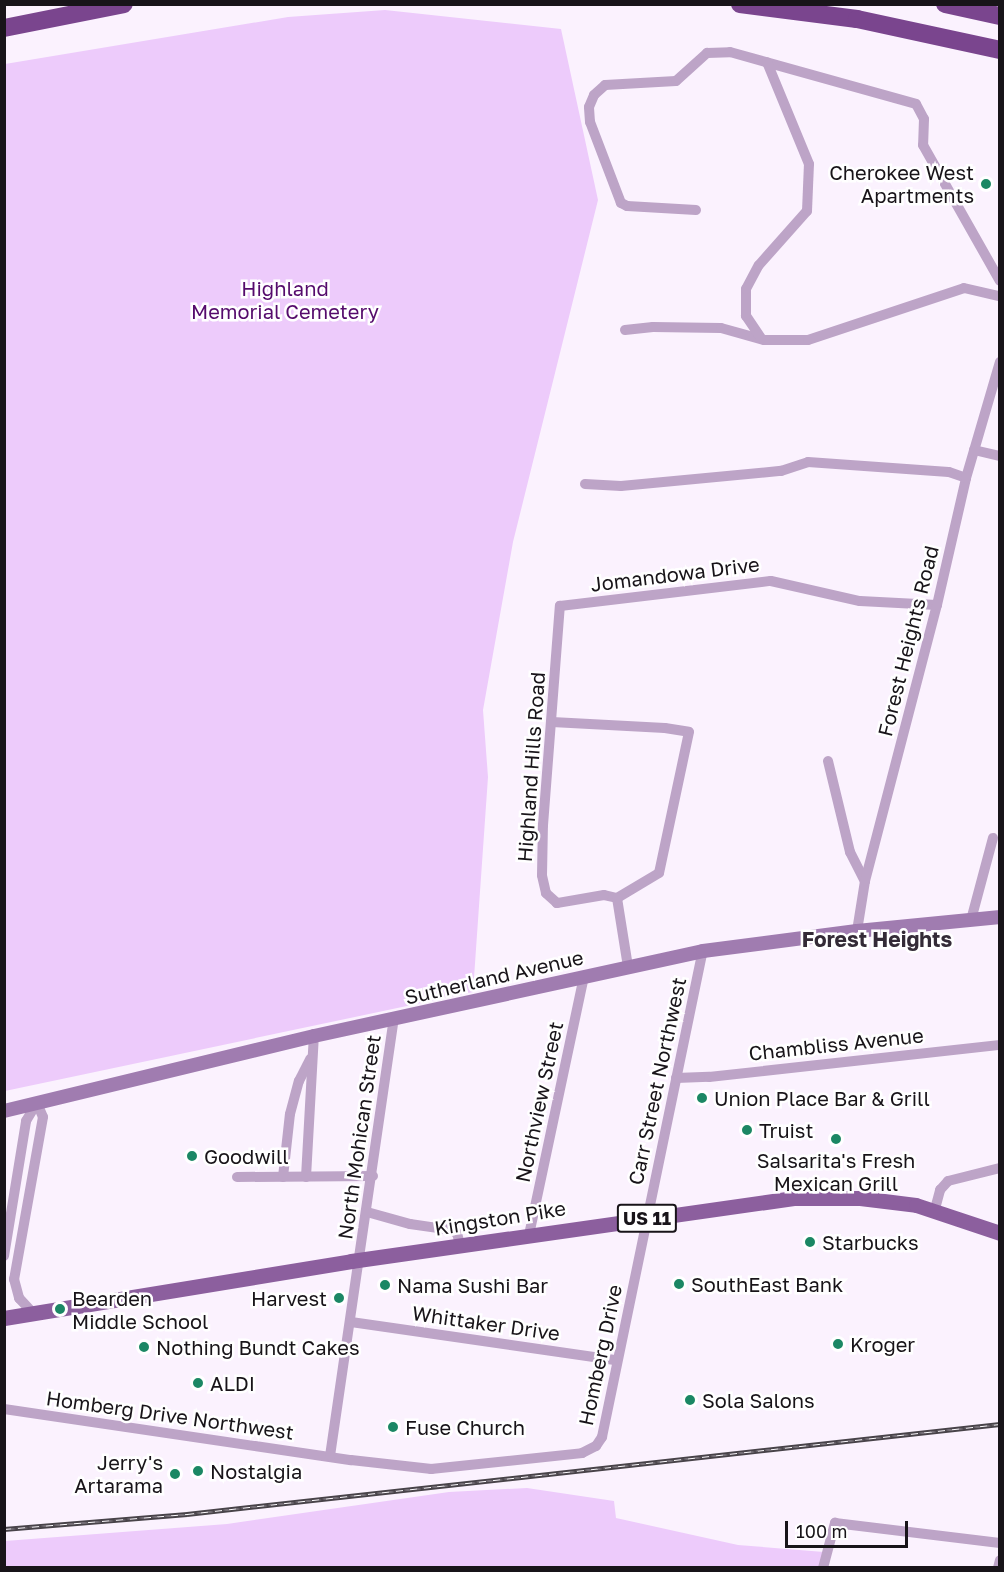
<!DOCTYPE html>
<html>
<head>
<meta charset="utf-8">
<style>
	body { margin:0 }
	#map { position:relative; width:1004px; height:1572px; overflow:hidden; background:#fbf2fe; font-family:"Golos Text",sans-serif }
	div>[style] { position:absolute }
	.green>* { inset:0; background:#edcbfb }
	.street>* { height:10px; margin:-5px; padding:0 5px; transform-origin:5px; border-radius:5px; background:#bda4c7 }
	.secondary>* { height:14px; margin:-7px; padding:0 7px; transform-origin:7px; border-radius:7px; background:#a07cb0 }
	.primary>* { height:15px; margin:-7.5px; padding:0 7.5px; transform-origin:7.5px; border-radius:7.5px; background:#8c5f9e }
	.highway>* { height:18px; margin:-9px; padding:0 9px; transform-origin:9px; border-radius:9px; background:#7a458e }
	.rail>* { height:4.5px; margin-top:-2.25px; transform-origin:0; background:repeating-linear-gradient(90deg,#fff 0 7px,#484349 0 14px); box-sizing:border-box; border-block:2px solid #484349 }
	.dots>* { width:16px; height:16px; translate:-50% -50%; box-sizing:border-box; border:3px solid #fff; border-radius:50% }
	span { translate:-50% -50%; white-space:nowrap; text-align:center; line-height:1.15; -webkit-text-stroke:5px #fff; paint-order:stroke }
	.shield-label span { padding:2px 4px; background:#fff; border:2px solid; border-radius:4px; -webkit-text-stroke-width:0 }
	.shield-label { font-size:18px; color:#181419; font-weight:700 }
	.poi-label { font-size:20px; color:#181419 }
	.right { translate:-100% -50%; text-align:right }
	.left { translate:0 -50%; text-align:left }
	.park-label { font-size:20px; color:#550b6c }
	.street-label { font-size:20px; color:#181419 }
	.neighbourhood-label { font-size:21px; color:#342b37; font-weight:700 }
	.frame { position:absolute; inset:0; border:6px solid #181419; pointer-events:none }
	.scale { position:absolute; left:785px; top:1521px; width:123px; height:27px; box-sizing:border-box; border:3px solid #181419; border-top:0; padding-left:8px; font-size:18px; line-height:21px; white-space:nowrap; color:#181419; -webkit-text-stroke:4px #fff; paint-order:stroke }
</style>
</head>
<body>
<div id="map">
	<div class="green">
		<div style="clip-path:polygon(385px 10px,561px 29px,598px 200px,513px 542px,483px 710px,488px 777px,473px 992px,5px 1091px,5px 64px,288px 17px)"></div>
		<div style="clip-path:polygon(527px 1488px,614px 1501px,616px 1518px,738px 1545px,824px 1552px,819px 1568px,5px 1568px,5px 1541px,227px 1524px,449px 1492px)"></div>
	</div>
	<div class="street">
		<div style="left:696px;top:210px;width:69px;rotate:-176.7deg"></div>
		<div style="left:627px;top:206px;width:7px;rotate:-153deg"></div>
		<div style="left:621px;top:203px;width:87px;rotate:-110.9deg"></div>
		<div style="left:590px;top:122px;width:15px;rotate:-94deg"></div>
		<div style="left:589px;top:107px;width:13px;rotate:-67deg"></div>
		<div style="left:594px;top:95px;width:15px;rotate:-42deg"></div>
		<div style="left:605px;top:85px;width:71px;rotate:-3.2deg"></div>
		<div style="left:676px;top:81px;width:42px;rotate:-42.1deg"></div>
		<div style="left:707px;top:53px;width:23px;rotate:-2deg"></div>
		<div style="left:730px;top:52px;width:193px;rotate:15.6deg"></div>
		<div style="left:916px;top:104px;width:17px;rotate:62deg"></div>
		<div style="left:924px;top:119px;width:26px;rotate:92deg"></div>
		<div style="left:923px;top:145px;width:156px;rotate:60.5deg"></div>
		<div style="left:625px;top:330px;width:28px;rotate:-6deg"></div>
		<div style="left:653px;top:327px;width:68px;rotate:0.8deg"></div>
		<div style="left:721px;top:328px;width:45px;rotate:15.6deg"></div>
		<div style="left:764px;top:340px;width:44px"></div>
		<div style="left:808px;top:340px;width:164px;rotate:-18.4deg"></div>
		<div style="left:964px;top:288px;width:37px;rotate:13deg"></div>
		<div style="left:761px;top:338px;width:27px;rotate:-124deg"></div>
		<div style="left:746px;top:316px;width:27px;rotate:-90deg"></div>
		<div style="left:746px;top:289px;width:27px;rotate:-62deg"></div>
		<div style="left:759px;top:265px;width:72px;rotate:-48.4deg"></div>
		<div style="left:807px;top:211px;width:47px;rotate:-87.6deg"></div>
		<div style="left:809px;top:164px;width:110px;rotate:-112.4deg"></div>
		<div style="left:974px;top:450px;width:27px;rotate:13deg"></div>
		<div style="left:585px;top:484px;width:36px;rotate:3deg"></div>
		<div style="left:621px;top:486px;width:161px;rotate:-5.4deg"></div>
		<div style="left:781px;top:471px;width:28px;rotate:-18deg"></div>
		<div style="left:808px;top:462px;width:141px;rotate:4.1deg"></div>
		<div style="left:949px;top:472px;width:18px;rotate:19deg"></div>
		<div style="left:552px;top:722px;width:113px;rotate:3deg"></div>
		<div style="left:665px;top:728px;width:24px;rotate:9deg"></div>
		<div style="left:689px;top:732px;width:144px;rotate:102deg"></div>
		<div style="left:659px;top:873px;width:49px;rotate:149.2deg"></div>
		<div style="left:828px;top:761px;width:94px;rotate:76.4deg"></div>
		<div style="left:850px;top:852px;width:33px;rotate:63deg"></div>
		<div style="left:617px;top:898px;width:13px;rotate:-167deg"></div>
		<div style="left:604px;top:895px;width:48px;rotate:170.3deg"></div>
		<div style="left:557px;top:903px;width:15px;rotate:-138deg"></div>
		<div style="left:546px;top:893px;width:18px;rotate:-103deg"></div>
		<div style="left:542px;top:875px;width:50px;rotate:-88.9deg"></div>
		<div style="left:543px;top:825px;width:220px;rotate:-85.6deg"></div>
		<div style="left:560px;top:606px;width:212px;rotate:-6.8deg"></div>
		<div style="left:771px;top:581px;width:91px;rotate:12.7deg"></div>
		<div style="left:860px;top:601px;width:77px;rotate:3deg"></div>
		<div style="left:617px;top:898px;width:70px;rotate:80.9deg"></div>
		<div style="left:971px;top:920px;width:85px;rotate:-75deg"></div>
		<div style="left:857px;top:931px;width:51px;rotate:-80.9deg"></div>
		<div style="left:865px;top:881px;width:285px;rotate:-75.4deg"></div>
		<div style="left:937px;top:605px;width:130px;rotate:-77.1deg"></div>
		<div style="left:966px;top:478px;width:121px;rotate:-73.7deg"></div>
		<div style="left:676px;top:1078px;width:33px;rotate:-2deg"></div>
		<div style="left:709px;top:1077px;width:293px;rotate:-6.3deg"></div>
		<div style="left:237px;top:1177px;width:136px;rotate:-0.4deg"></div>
		<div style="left:283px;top:1177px;width:63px;rotate:-83.7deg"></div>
		<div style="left:290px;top:1114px;width:34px;rotate:-75deg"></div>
		<div style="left:299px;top:1081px;width:25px;rotate:-63deg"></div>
		<div style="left:306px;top:1177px;width:141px;rotate:-86.8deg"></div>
		<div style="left:935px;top:1209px;width:20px;rotate:-75deg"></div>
		<div style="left:940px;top:1190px;width:12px;rotate:-48deg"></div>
		<div style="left:948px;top:1181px;width:54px;rotate:-14deg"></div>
		<div style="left:367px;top:1212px;width:45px;rotate:15.6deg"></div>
		<div style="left:410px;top:1224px;width:41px;rotate:8.3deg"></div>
		<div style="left:451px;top:1230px;width:7px;rotate:27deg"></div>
		<div style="left:457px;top:1233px;width:12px;rotate:76deg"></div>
		<div style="left:529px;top:1235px;width:264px;rotate:-78deg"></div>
		<div style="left:4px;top:1256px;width:137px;rotate:-80.7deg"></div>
		<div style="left:26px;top:1121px;width:21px;rotate:-59deg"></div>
		<div style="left:37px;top:1103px;width:15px;rotate:67deg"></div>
		<div style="left:43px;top:1117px;width:165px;rotate:100.1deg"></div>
		<div style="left:14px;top:1279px;width:20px;rotate:75deg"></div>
		<div style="left:19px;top:1298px;width:21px;rotate:47deg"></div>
		<div style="left:351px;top:1322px;width:268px;rotate:8.2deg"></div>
		<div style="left:4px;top:1409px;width:351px;rotate:8.4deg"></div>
		<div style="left:351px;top:1460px;width:81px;rotate:6.4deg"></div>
		<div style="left:431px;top:1469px;width:152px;rotate:-6deg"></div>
		<div style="left:582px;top:1453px;width:16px;rotate:-27deg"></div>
		<div style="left:596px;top:1446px;width:11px;rotate:-56deg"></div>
		<div style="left:602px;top:1437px;width:496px;rotate:-78.3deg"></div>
		<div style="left:330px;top:1456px;width:442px;rotate:-81.7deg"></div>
		<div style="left:823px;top:1568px;width:47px;rotate:-75.1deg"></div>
		<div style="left:835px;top:1523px;width:166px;rotate:6.9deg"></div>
		<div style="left:998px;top:1568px;width:8px;rotate:-76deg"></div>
	</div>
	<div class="secondary">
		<div style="left:4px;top:1111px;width:319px;rotate:-13.6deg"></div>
		<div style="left:314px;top:1036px;width:398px;rotate:-12.3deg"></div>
		<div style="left:703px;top:951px;width:155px;rotate:-7.4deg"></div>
		<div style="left:857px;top:931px;width:144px;rotate:-5.6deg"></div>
	</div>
	<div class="primary">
		<div style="left:4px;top:1318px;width:352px;rotate:-9.3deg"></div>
		<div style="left:351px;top:1261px;width:447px;rotate:-8.1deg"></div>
		<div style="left:794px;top:1198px;width:66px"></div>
		<div style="left:860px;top:1198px;width:56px;rotate:7.1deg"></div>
		<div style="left:916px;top:1205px;width:89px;rotate:18.4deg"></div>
	</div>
	<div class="highway">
		<div style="left:740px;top:4px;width:118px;rotate:7.3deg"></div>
		<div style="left:857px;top:19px;width:146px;rotate:12.2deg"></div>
		<div style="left:945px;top:4px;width:56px;rotate:12.3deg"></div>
		<div style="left:4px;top:28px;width:122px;rotate:-11.3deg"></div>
	</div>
	<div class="rail">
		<div style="left:4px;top:1529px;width:184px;rotate:-4.7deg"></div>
		<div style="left:187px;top:1514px;width:818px;rotate:-6.32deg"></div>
	</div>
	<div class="dots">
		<div style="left:986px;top:184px;background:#1b8764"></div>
		<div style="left:702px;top:1098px;background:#1b8764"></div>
		<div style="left:747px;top:1130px;background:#1b8764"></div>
		<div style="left:836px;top:1139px;background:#1b8764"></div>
		<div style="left:192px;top:1156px;background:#1b8764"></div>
		<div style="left:810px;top:1242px;background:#1b8764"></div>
		<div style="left:679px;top:1284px;background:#1b8764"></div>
		<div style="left:385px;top:1285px;background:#1b8764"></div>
		<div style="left:339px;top:1298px;background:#1b8764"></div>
		<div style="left:60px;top:1309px;background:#1b8764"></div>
		<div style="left:838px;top:1344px;background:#1b8764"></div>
		<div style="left:144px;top:1347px;background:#1b8764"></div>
		<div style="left:198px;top:1383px;background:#1b8764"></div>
		<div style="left:690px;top:1400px;background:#1b8764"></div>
		<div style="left:393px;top:1427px;background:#1b8764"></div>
		<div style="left:198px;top:1471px;background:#1b8764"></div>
		<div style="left:175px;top:1474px;background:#1b8764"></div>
	</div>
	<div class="shield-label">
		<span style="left:647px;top:1218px">US 11</span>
	</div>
	<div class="poi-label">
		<span class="right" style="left:974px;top:184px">Cherokee West<br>Apartments</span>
		<span class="left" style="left:714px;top:1098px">Union Place Bar &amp; Grill</span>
		<span class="left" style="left:759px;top:1130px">Truist</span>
		<span class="left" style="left:204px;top:1156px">Goodwill</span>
		<span style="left:836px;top:1172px">Salsarita's Fresh<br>Mexican Grill</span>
		<span class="left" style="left:822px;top:1242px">Starbucks</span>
		<span class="left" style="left:691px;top:1284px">SouthEast Bank</span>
		<span class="left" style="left:397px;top:1285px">Nama Sushi Bar</span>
		<span class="left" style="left:72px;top:1310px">Bearden<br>Middle School</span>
		<span class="right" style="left:327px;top:1298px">Harvest</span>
		<span class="left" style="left:850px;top:1344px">Kroger</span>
		<span class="left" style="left:156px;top:1347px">Nothing Bundt Cakes</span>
		<span class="left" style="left:210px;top:1383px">ALDI</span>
		<span class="left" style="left:702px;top:1400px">Sola Salons</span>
		<span class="left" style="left:405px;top:1427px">Fuse Church</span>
		<span class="right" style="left:163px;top:1474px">Jerry's<br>Artarama</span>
		<span class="left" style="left:210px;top:1471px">Nostalgia</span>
	</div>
	<div class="park-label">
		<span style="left:285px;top:300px">Highland<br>Memorial Cemetery</span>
	</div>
	<div class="street-label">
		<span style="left:675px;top:574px;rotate:-7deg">Jomandowa Drive</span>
		<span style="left:908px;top:641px;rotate:-76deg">Forest Heights Road</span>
		<span style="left:531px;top:767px;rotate:-86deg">Highland Hills Road</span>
		<span style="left:494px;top:977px;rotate:-13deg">Sutherland Avenue</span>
		<span style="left:836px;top:1044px;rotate:-6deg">Chambliss Avenue</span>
		<span style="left:657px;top:1081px;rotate:-78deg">Carr Street Northwest</span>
		<span style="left:539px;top:1102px;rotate:-78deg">Northview Street</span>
		<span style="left:359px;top:1137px;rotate:-82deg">North Mohican Street</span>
		<span style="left:500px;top:1218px;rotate:-9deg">Kingston Pike</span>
		<span style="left:486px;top:1323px;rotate:8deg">Whittaker Drive</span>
		<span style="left:600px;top:1355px;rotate:-78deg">Homberg Drive</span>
		<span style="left:170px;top:1415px;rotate:8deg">Homberg Drive Northwest</span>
	</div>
	<div class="neighbourhood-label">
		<span style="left:877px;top:939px">Forest Heights</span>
	</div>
	<div class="frame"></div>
	<div class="scale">100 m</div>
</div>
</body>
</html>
